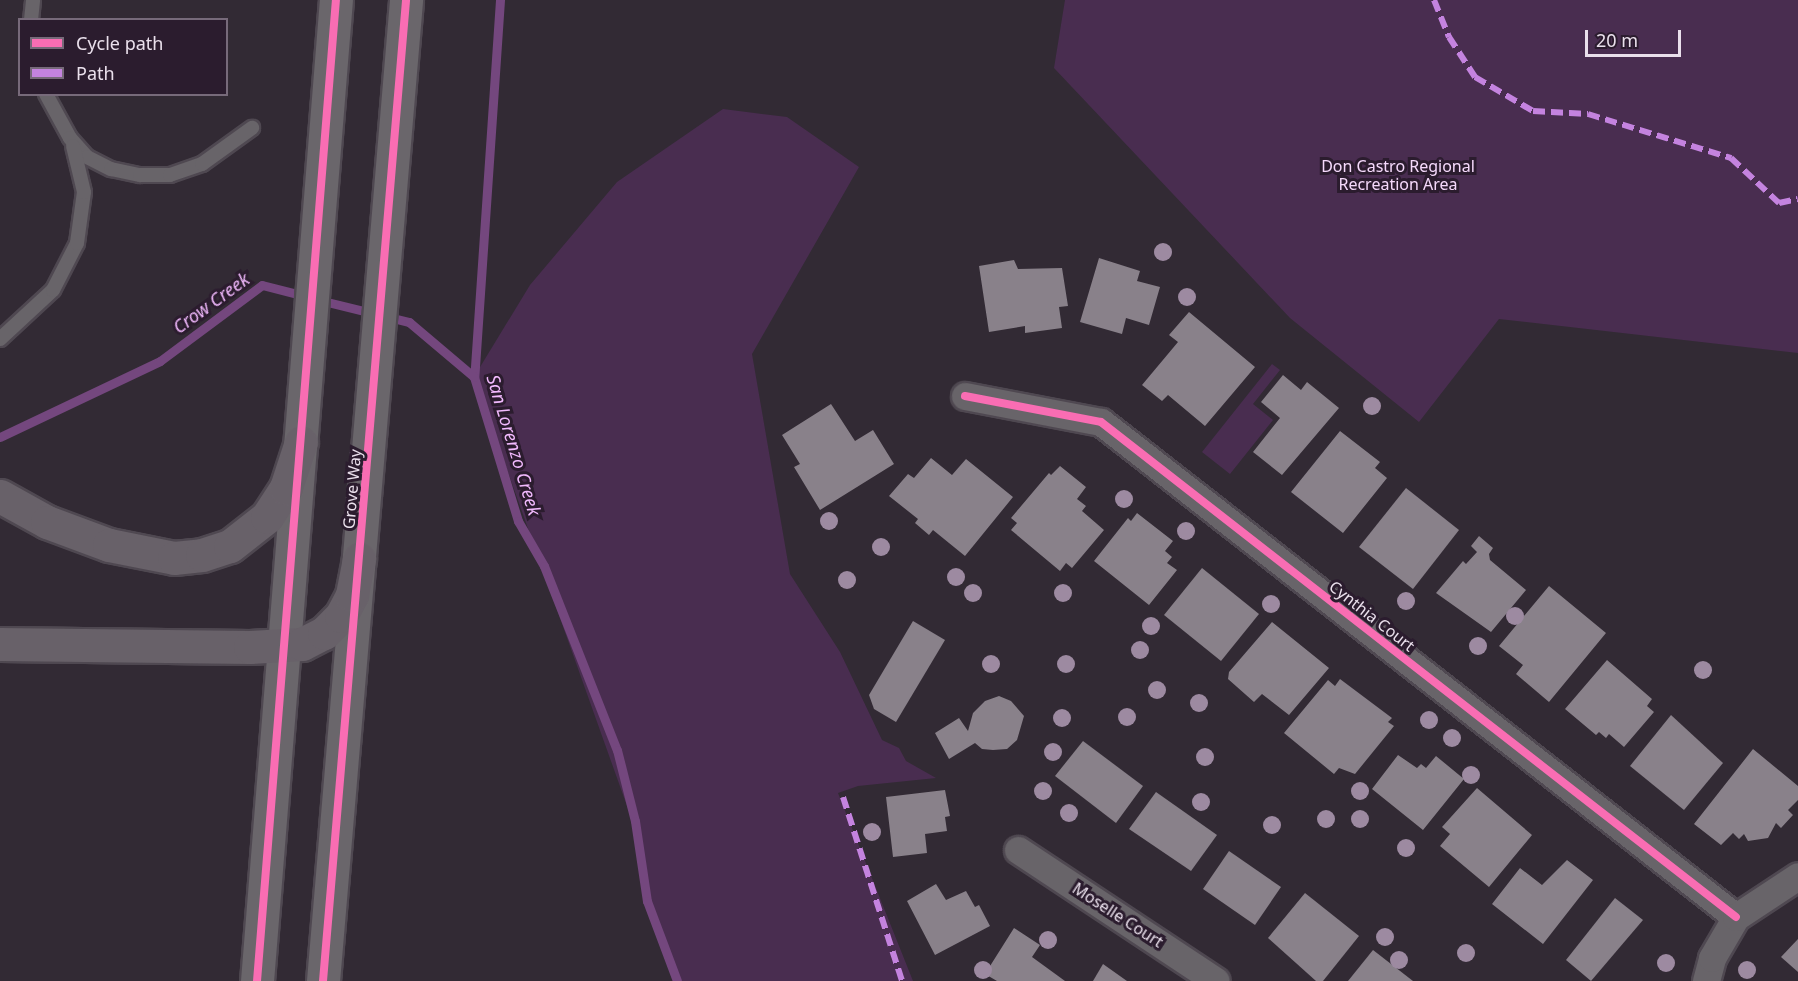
<!DOCTYPE html>
<html>
<head>
<meta charset="utf-8">
<style>
	body { margin:0 }
	#map { position:relative; width:1798px; height:981px; overflow:hidden; background:#322a34; font-family:"Noto Sans",sans-serif }
	div>[style] { position:absolute }
	.green>* { inset:0; background:#492d50 }
	.stream>* { height:9px; margin:-4.5px; padding:0 4.5px; transform-origin:4.5px; border-radius:4.5px; background:#74477e }
	.building>* { inset:0; background:#89818a }
	.roads { filter:drop-shadow(2px 0 #4f4851) drop-shadow(-2px 0 #4f4851) drop-shadow(0 2px #4f4851) drop-shadow(0 -2px #4f4851) }
	.lane>* { height:14px; margin:-7px; padding:0 7px; transform-origin:7px; border-radius:7px; background:#686469 }
	.street>* { height:27px; margin:-13.5px; padding:0 13.5px; transform-origin:13.5px; border-radius:13.5px; background:#686469 }
	.secondary>* { height:33px; margin:-16.5px; padding:0 16.5px; transform-origin:16.5px; border-radius:16.5px; background:#6a666b }
	.highway>* { height:33px; margin:-16.5px; padding:0 16.5px; transform-origin:16.5px; border-radius:16.5px; background:#686169 }
	.quiet>* { height:6px; margin-top:-3px; transform-origin:0; background:repeating-linear-gradient(90deg,#c483df 0 12px,transparent 0 18px) }
	.cycleway>* { height:8px; margin:-4px; padding:0 4px; transform-origin:4px; border-radius:4px; background:#f96db3 }
	.trees>* { width:18px; height:18px; margin:-9px; border-radius:50%; background:#9d8aa1 }
	span { translate:-50% -50%; white-space:nowrap; text-align:center; line-height:1.15; -webkit-text-stroke:6px #2b1c2e; paint-order:stroke }
	.park-label { font-size:16px; color:#f5d9fb }
	.street-label { font-size:16px; color:#eae0ec }
	.water-label { font-size:18px; color:#f1b9fd; font-style:italic }
	.legend { position:absolute; left:18px; top:18px; width:210px; height:78px; box-sizing:border-box; background:#2b1c2e; border:2px solid #776a7a; margin:0; padding:8px 10px; list-style:none; font-size:18px; color:#eae0ec }
	.legend li { display:flex; align-items:center; gap:12px; height:30px }
	.legend b { width:30px; border:2px solid #776a7a }
	.scale { position:absolute; left:1585px; top:30px; width:96px; height:27px; box-sizing:border-box; border:3px solid #eae0ec; border-top:0; padding-left:8px; font-size:18px; line-height:21px; white-space:nowrap; color:#eae0ec; -webkit-text-stroke:4px #2b1c2e; paint-order:stroke }
</style>
</head>
<body>
<div id="map">
	<div class="green">
		<div style="clip-path:polygon(1065px 0,1798px 0,1798px 353px,1499px 319px,1419px 422px,1290px 318px,1054px 68px)"></div>
		<div style="clip-path:polygon(723px 109px,787px 117px,859px 167px,752px 354px,790px 574px,840px 652px,882px 740px,899px 748px,906px 761px,936px 778px,858px 786px,838px 793px,913px 981px,678px 981px,646px 901px,637px 834px,474px 377px,530px 285px,617px 182px)"></div>
		<div style="clip-path:polygon(1272px 364px,1280px 370px,1253px 404px,1273px 420px,1230px 474px,1202px 452px)"></div>
	</div>
	<div class="stream">
		<div style="left:500px;top:0;width:378px;rotate:93.9deg"></div>
		<div style="left:474px;top:377px;width:151px;rotate:73deg"></div>
		<div style="left:518px;top:521px;width:52px;rotate:60deg"></div>
		<div style="left:544px;top:566px;width:198px;rotate:68.4deg"></div>
		<div style="left:617px;top:750px;width:73px;rotate:75.8deg"></div>
		<div style="left:635px;top:821px;width:81px;rotate:81.5deg"></div>
		<div style="left:647px;top:901px;width:85px;rotate:69.4deg"></div>
		<div style="left:319px;top:300px;width:93px;rotate:13.7deg"></div>
		<div style="left:409px;top:322px;width:85px;rotate:40.2deg"></div>
		<div style="left:0;top:437px;width:177px;rotate:-25.4deg"></div>
		<div style="left:160px;top:361px;width:127px;rotate:-36.7deg"></div>
		<div style="left:262px;top:285px;width:44px;rotate:14.3deg"></div>
	</div>
	<div class="building">
		<div style="clip-path:polygon(1099px 258px,1140px 271px,1137px 281px,1160px 287px,1149px 325px,1126px 318px,1122px 334px,1080px 322px)"></div>
		<div style="clip-path:polygon(1014px 260px,1018px 269px,1062px 268px,1068px 306px,1059px 307px,1062px 328px,1025px 333px,1025px 326px,989px 332px,979px 266px)"></div>
		<div style="clip-path:polygon(1189px 312px,1255px 367px,1205px 426px,1168px 395px,1162px 401px,1142px 385px,1178px 342px,1169px 335px)"></div>
		<div style="clip-path:polygon(1283px 375px,1301px 390px,1307px 382px,1339px 408px,1282px 475px,1253px 452px,1280px 418px,1261px 402px)"></div>
		<div style="clip-path:polygon(831px 404px,855px 441px,873px 430px,894px 464px,820px 510px,794px 467px,800px 464px,782px 435px)"></div>
		<div style="clip-path:polygon(1340px 431px,1380px 462px,1375px 468px,1387px 478px,1343px 533px,1291px 492px)"></div>
		<div style="clip-path:polygon(931px 458px,952px 475px,966px 459px,1013px 497px,965px 556px,933px 530px,929px 535px,915px 523px,918px 519px,889px 496px,908px 474px,914px 478px)"></div>
		<div style="clip-path:polygon(1060px 466px,1086px 487px,1077px 499px,1086px 506px,1082px 511px,1104px 530px,1072px 568px,1066px 563px,1060px 571px,1011px 530px,1017px 523px,1011px 518px,1049px 473px,1051px 475px)"></div>
		<div style="clip-path:polygon(1406px 488px,1459px 530px,1413px 589px,1359px 547px)"></div>
		<div style="clip-path:polygon(1137px 513px,1173px 541px,1165px 551px,1172px 557px,1167px 563px,1177px 570px,1149px 605px,1094px 561px,1128px 518px,1131px 521px)"></div>
		<div style="clip-path:polygon(1479px 536px,1493px 548px,1489px 554px,1490px 560px,1526px 590px,1491px 632px,1436px 593px,1463px 561px,1466px 564px,1477px 552px,1471px 546px)"></div>
		<div style="clip-path:polygon(1202px 568px,1259px 614px,1221px 661px,1164px 615px)"></div>
		<div style="clip-path:polygon(1549px 586px,1606px 633px,1549px 702px,1516px 674px,1523px 665px,1499px 646px)"></div>
		<div style="clip-path:polygon(913px 621px,945px 640px,896px 722px,874px 709px,869px 695px)"></div>
		<div style="clip-path:polygon(1272px 622px,1329px 668px,1289px 715px,1262px 694px,1254px 702px,1228px 679px,1229px 672px)"></div>
		<div style="clip-path:polygon(1607px 660px,1652px 699px,1647px 706px,1654px 712px,1624px 747px,1609px 734px,1606px 738px,1599px 732px,1596px 735px,1565px 709px)"></div>
		<div style="clip-path:polygon(1340px 679px,1392px 718px,1388px 722px,1394px 726px,1355px 774px,1339px 768px,1334px 774px,1284px 733px,1328px 680px,1335px 686px)"></div>
		<div style="clip-path:polygon(999px 696px,1011px 701px,1024px 716px,1017px 740px,1007px 749px,993px 750px,982px 749px,975px 743px,949px 759px,935px 733px,959px 718px,968px 731px,973px 713px,985px 701px)"></div>
		<div style="clip-path:polygon(1671px 715px,1723px 763px,1684px 810px,1630px 766px)"></div>
		<div style="clip-path:polygon(1083px 741px,1143px 786px,1116px 823px,1055px 776px)"></div>
		<div style="clip-path:polygon(1753px 749px,1798px 786px,1798px 800px,1788px 810px,1793px 815px,1781px 828px,1776px 823px,1768px 838px,1748px 841px,1744px 834px,1739px 839px,1733px 833px,1721px 845px,1694px 824px)"></div>
		<div style="clip-path:polygon(1398px 755px,1417px 768px,1421px 764px,1426px 768px,1436px 756px,1464px 779px,1423px 830px,1372px 789px)"></div>
		<div style="clip-path:polygon(1477px 788px,1532px 835px,1489px 887px,1440px 846px,1450px 834px,1442px 827px)"></div>
		<div style="clip-path:polygon(945px 790px,950px 816px,945px 817px,947px 831px,925px 834px,927px 853px,893px 857px,886px 797px)"></div>
		<div style="clip-path:polygon(1156px 792px,1217px 835px,1191px 871px,1129px 829px)"></div>
		<div style="clip-path:polygon(1229px 851px,1281px 887px,1255px 925px,1203px 889px)"></div>
		<div style="clip-path:polygon(1567px 860px,1593px 880px,1543px 944px,1492px 904px,1520px 868px,1542px 885px)"></div>
		<div style="clip-path:polygon(936px 884px,946px 900px,966px 891px,975px 907px,979px 905px,990px 926px,935px 955px,907px 901px)"></div>
		<div style="clip-path:polygon(1305px 893px,1359px 936px,1323px 981px,1316px 981px,1268px 938px)"></div>
		<div style="clip-path:polygon(1615px 898px,1643px 920px,1591px 981px,1566px 960px)"></div>
		<div style="clip-path:polygon(1014px 928px,1040px 945px,1032px 957px,1065px 981px,997px 981px,985px 974px)"></div>
		<div style="clip-path:polygon(1798px 939px,1798px 972px,1781px 957px)"></div>
		<div style="clip-path:polygon(1373px 950px,1413px 981px,1348px 981px)"></div>
		<div style="clip-path:polygon(1103px 964px,1127px 981px,1093px 981px)"></div>
	</div>
	<div class="roads">
		<div class="lane">
			<div style="left:31px;top:20px;width:20px;rotate:-84deg"></div>
			<div style="left:46px;top:94px;width:50px;rotate:61.4deg"></div>
			<div style="left:70px;top:138px;width:25px;rotate:48deg"></div>
			<div style="left:87px;top:157px;width:27px;rotate:27deg"></div>
			<div style="left:111px;top:169px;width:30px;rotate:12deg"></div>
			<div style="left:140px;top:175px;width:30px"></div>
			<div style="left:170px;top:175px;width:34px;rotate:-19deg"></div>
			<div style="left:202px;top:164px;width:62px;rotate:-35.8deg"></div>
			<div style="left:0;top:339px;width:72px;rotate:-42.8deg"></div>
			<div style="left:53px;top:290px;width:53px;rotate:-62.9deg"></div>
			<div style="left:77px;top:243px;width:51px;rotate:-82.2deg"></div>
			<div style="left:84px;top:192px;width:47px;rotate:-103.4deg"></div>
		</div>
		<div class="street">
			<div style="left:965px;top:396px;width:138px;rotate:10.8deg"></div>
			<div style="left:1101px;top:422px;width:805px;rotate:37.94deg"></div>
			<div style="left:1018px;top:850px;width:237px;rotate:33.5deg"></div>
			<div style="left:1706px;top:981px;width:24px;rotate:-75deg"></div>
			<div style="left:1712px;top:958px;width:48px;rotate:-59.7deg"></div>
			<div style="left:1736px;top:917px;width:74px;rotate:-33.5deg"></div>
		</div>
		<div class="secondary">
			<div style="left:257px;top:981px;width:984px;rotate:-85.4deg"></div>
			<div style="left:323px;top:981px;width:985px;rotate:-85.16deg"></div>
		</div>
		<div class="highway">
			<div style="left:0;top:496px;width:54px;rotate:29deg"></div>
			<div style="left:47px;top:522px;width:66px;rotate:20.4deg"></div>
			<div style="left:109px;top:545px;width:66px;rotate:11.3deg"></div>
			<div style="left:174px;top:558px;width:28px;rotate:-6deg"></div>
			<div style="left:202px;top:555px;width:29px;rotate:-18deg"></div>
			<div style="left:230px;top:546px;width:47px;rotate:-38.1deg"></div>
			<div style="left:267px;top:517px;width:35px;rotate:-57deg"></div>
			<div style="left:286px;top:488px;width:48px;rotate:-71.9deg"></div>
			<div style="left:0;top:644px;width:250px;rotate:0.7deg"></div>
			<div style="left:250px;top:647px;width:52px;rotate:-3.3deg"></div>
			<div style="left:302px;top:644px;width:25px;rotate:-27deg"></div>
			<div style="left:324px;top:633px;width:24px;rotate:-45deg"></div>
			<div style="left:341px;top:616px;width:24px;rotate:-62deg"></div>
			<div style="left:352px;top:595px;width:37px;rotate:-79deg"></div>
		</div>
	</div>
	<div class="quiet">
		<div style="left:1434px;top:0;width:40px;rotate:68deg"></div>
		<div style="left:1449px;top:37px;width:48px;rotate:57deg"></div>
		<div style="left:1475px;top:77px;width:67px;rotate:30.4deg"></div>
		<div style="left:1533px;top:111px;width:55px;rotate:3.1deg"></div>
		<div style="left:1588px;top:114px;width:150px;rotate:17.1deg"></div>
		<div style="left:1731px;top:158px;width:66px;rotate:43.2deg"></div>
		<div style="left:1779px;top:203px;width:19px;rotate:-12deg"></div>
		<div style="left:843px;top:797px;width:193px;rotate:72.2deg"></div>
	</div>
	<div class="cycleway">
		<div style="left:965px;top:396px;width:138px;rotate:10.8deg"></div>
		<div style="left:1101px;top:422px;width:805px;rotate:37.94deg"></div>
		<div style="left:257px;top:981px;width:984px;rotate:-85.4deg"></div>
		<div style="left:323px;top:981px;width:985px;rotate:-85.16deg"></div>
	</div>
	<div class="trees">
		<div style="left:1163px;top:252px"></div>
		<div style="left:1187px;top:297px"></div>
		<div style="left:1372px;top:406px"></div>
		<div style="left:1124px;top:499px"></div>
		<div style="left:829px;top:521px"></div>
		<div style="left:1186px;top:531px"></div>
		<div style="left:881px;top:547px"></div>
		<div style="left:956px;top:577px"></div>
		<div style="left:847px;top:580px"></div>
		<div style="left:973px;top:593px"></div>
		<div style="left:1063px;top:593px"></div>
		<div style="left:1406px;top:601px"></div>
		<div style="left:1271px;top:604px"></div>
		<div style="left:1515px;top:616px"></div>
		<div style="left:1151px;top:626px"></div>
		<div style="left:1478px;top:646px"></div>
		<div style="left:1140px;top:650px"></div>
		<div style="left:991px;top:664px"></div>
		<div style="left:1066px;top:664px"></div>
		<div style="left:1703px;top:670px"></div>
		<div style="left:1157px;top:690px"></div>
		<div style="left:1199px;top:703px"></div>
		<div style="left:1127px;top:717px"></div>
		<div style="left:1062px;top:718px"></div>
		<div style="left:1429px;top:720px"></div>
		<div style="left:1452px;top:738px"></div>
		<div style="left:1053px;top:752px"></div>
		<div style="left:1205px;top:757px"></div>
		<div style="left:1471px;top:775px"></div>
		<div style="left:1043px;top:791px"></div>
		<div style="left:1360px;top:791px"></div>
		<div style="left:1201px;top:802px"></div>
		<div style="left:1069px;top:813px"></div>
		<div style="left:1326px;top:819px"></div>
		<div style="left:1360px;top:819px"></div>
		<div style="left:1272px;top:825px"></div>
		<div style="left:872px;top:832px"></div>
		<div style="left:1406px;top:848px"></div>
		<div style="left:1385px;top:937px"></div>
		<div style="left:1048px;top:940px"></div>
		<div style="left:1466px;top:953px"></div>
		<div style="left:1399px;top:960px"></div>
		<div style="left:1666px;top:963px"></div>
		<div style="left:983px;top:970px"></div>
		<div style="left:1747px;top:970px"></div>
	</div>
	<div class="park-label">
		<span style="left:1398px;top:175px">Don Castro Regional<br>Recreation Area</span>
	</div>
	<div class="street-label">
		<span style="left:352px;top:489px;rotate:-85deg">Grove Way</span>
		<span style="left:1372px;top:616px;rotate:38deg">Cynthia Court</span>
		<span style="left:1118px;top:915px;rotate:33deg">Moselle Court</span>
	</div>
	<div class="water-label">
		<span style="left:211px;top:303px;rotate:-36deg">Crow Creek</span>
		<span style="left:514px;top:445px;rotate:73deg">San Lorenzo Creek</span>
	</div>
	<ul class="legend">
	<li><b style="height:8px;background:#f96db3"></b>Cycle path</li>
	<li><b style="height:8px;background:#c483df"></b>Path</li>
	</ul>
	<div class="scale">20 m</div>
</div>
</body>
</html>
